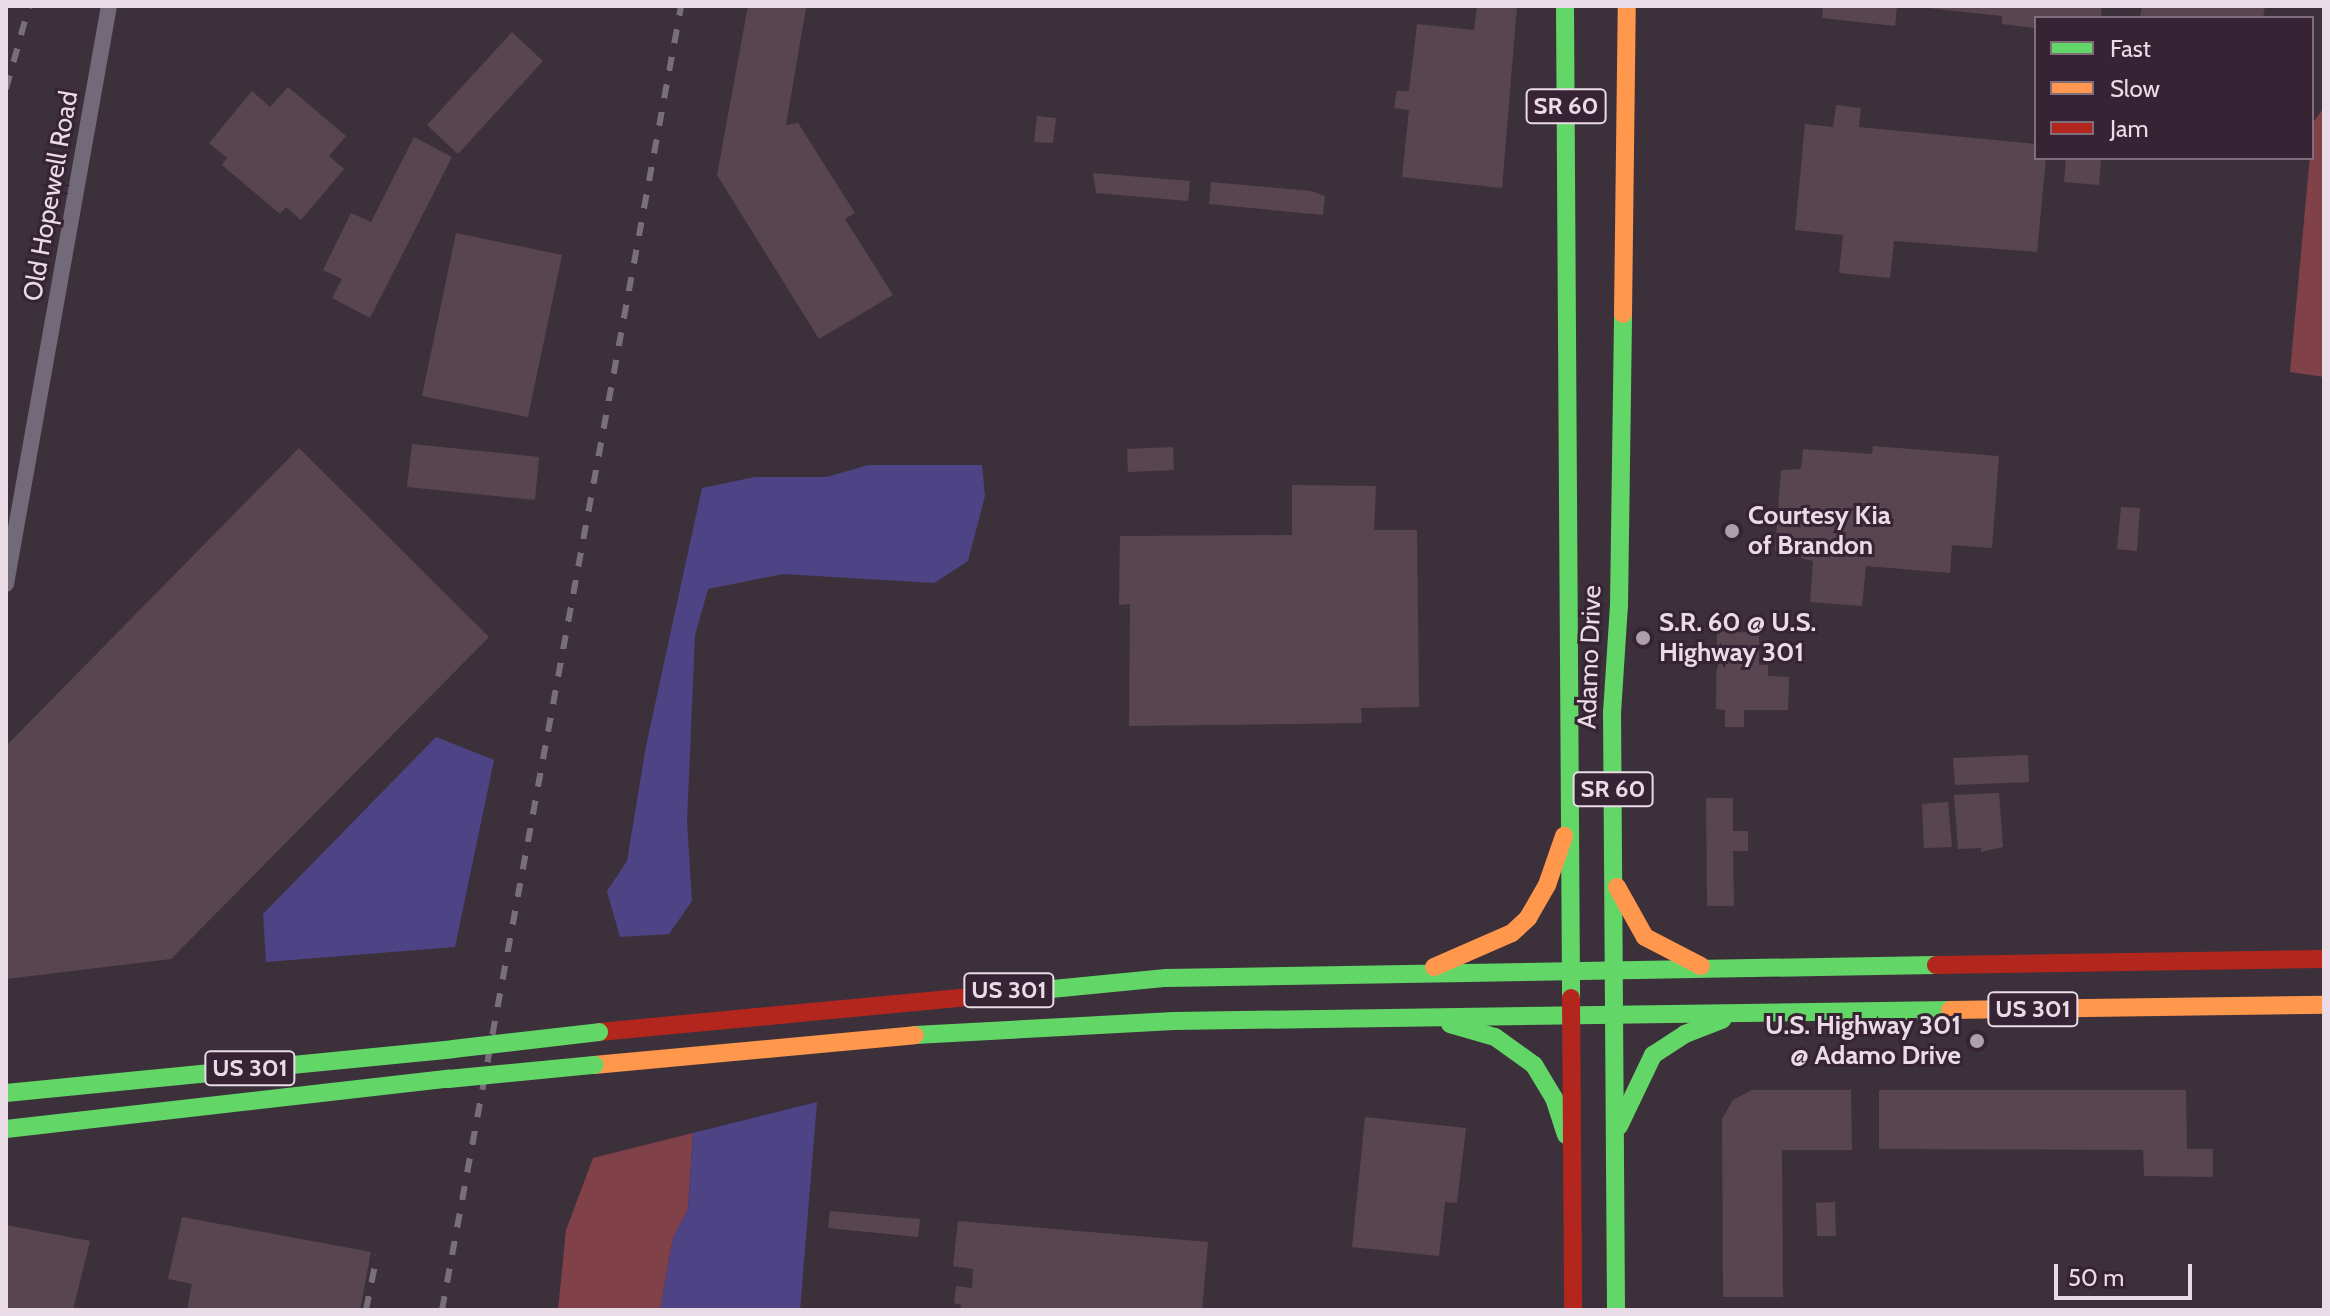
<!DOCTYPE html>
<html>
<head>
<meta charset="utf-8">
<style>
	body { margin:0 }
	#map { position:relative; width:2330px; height:1316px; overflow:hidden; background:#3c313a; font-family:Cabin,sans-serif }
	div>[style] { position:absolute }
	.green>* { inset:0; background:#814148 }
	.water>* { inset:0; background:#4e4485 }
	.building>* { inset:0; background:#59454f }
	.street>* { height:16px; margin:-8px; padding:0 8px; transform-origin:8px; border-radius:8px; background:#736a79 }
	.fast>* { height:18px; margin:-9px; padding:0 9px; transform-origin:9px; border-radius:9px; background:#63d668 }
	.slow>* { height:18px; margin:-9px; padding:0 9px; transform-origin:9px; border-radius:9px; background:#ff974d }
	.jam>* { height:18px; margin:-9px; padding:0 9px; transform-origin:9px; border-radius:9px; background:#b3261e }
	.rail>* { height:6px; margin-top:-3px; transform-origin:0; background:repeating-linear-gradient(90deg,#786f7b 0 14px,transparent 0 28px) }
	.fast-bridge>* { height:18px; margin:-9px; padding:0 9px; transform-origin:9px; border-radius:9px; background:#63d668 }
	.dots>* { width:22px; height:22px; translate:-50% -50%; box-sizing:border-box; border:4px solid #362333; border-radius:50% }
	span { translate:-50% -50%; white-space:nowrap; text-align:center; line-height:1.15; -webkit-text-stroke:6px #362333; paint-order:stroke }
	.shield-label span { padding:2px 6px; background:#362333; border:2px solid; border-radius:6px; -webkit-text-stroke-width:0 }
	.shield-label { font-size:24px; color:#e9dce6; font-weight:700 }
	.street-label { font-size:26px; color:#e9dce6 }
	.poi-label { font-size:26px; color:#e9dce6; font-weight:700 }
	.left { translate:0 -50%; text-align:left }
	.right { translate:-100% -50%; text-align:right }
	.frame { position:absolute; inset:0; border:8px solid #e9dce6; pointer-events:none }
	.legend { position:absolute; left:2034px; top:16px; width:280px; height:144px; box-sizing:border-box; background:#362333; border:2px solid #7e6d7b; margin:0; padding:10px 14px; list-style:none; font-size:24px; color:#e9dce6 }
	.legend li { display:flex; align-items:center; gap:16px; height:40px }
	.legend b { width:40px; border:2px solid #7e6d7b }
	.scale { position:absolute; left:2054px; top:1264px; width:138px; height:36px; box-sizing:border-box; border:4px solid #e9dce6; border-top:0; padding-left:10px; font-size:24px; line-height:28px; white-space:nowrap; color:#e9dce6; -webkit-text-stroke:6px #362333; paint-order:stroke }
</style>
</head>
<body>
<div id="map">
	<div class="green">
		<div style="clip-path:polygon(2324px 107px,2324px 377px,2290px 372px,2313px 123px)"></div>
		<div style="clip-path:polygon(693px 1133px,688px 1209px,673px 1238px,660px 1310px,558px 1310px,566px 1230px,593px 1158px)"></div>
	</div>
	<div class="water">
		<div style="clip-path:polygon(868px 465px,982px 465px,985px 496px,968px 561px,934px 583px,783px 574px,708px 589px,695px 635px,687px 822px,692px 901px,669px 934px,620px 937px,607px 891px,627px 861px,646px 746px,702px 488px,755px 477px,827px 477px)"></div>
		<div style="clip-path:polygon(436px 737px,494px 760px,455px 947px,266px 962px,263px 914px)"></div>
		<div style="clip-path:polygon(817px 1102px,800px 1310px,660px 1310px,673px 1238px,688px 1209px,693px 1133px)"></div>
	</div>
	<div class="building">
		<div style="clip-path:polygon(748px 6px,806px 8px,786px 125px,798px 123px,855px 213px,845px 219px,893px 295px,819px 339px,717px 175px)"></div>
		<div style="clip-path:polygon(1477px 6px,1517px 6px,1502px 188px,1402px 177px,1409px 110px,1394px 108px,1397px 91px,1409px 91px,1417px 24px,1474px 30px)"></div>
		<div style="clip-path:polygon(1823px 6px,1897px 6px,1895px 26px,1822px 18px)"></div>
		<div style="clip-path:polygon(1910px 6px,2102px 6px,2101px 18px,2036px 18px,2035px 28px,2002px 24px,2002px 16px)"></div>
		<div style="clip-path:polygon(2142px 6px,2265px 6px,2263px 18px,2140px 18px)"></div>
		<div style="clip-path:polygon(512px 32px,543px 61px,458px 154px,427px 125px)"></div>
		<div style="clip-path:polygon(288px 87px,346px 136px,329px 156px,344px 169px,301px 220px,286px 207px,280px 214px,222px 165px,227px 158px,209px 143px,252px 91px,270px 107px)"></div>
		<div style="clip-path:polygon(1836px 105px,1861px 108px,1859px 127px,2036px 144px,2036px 158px,2046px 158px,2037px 252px,1894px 241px,1890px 278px,1839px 273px,1843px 235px,1795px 230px,1805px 124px,1833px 127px)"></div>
		<div style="clip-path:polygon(1037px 116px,1056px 118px,1053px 143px,1034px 142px)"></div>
		<div style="clip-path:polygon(414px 137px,452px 157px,370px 318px,332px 298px,342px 279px,323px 270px,351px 213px,371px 222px)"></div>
		<div style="clip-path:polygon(2066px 158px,2101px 158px,2099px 185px,2064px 182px)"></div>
		<div style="clip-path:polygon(1093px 173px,1190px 181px,1188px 201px,1096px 193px)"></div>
		<div style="clip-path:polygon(1211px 182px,1311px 191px,1325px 196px,1323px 215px,1209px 204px)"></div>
		<div style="clip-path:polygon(456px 233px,562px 255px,528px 417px,422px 396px)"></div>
		<div style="clip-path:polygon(412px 444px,539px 457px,535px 500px,407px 487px)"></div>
		<div style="clip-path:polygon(1873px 446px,1999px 456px,1992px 548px,1952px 545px,1950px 573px,1866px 566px,1862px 606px,1810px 602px,1813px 561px,1775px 551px,1781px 470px,1801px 469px,1803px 449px,1872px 454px)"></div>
		<div style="clip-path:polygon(1173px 447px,1174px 470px,1128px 472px,1127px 449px)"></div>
		<div style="clip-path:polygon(299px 448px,489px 637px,171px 959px,6px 979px,6px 746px)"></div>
		<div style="clip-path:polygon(1292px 485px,1376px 486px,1374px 530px,1417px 530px,1419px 707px,1361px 708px,1362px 723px,1129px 726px,1130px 604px,1119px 605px,1120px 536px,1292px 535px)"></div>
		<div style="clip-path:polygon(2121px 507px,2140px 508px,2137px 551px,2117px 549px)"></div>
		<div style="clip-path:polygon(1717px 631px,1759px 633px,1759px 665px,1768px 665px,1768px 676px,1789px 677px,1788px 710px,1744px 710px,1744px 727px,1725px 727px,1725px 710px,1716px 709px)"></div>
		<div style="clip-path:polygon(2028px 755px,2029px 782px,1955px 785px,1953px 758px)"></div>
		<div style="clip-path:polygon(1999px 793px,2003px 847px,1981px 852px,1981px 848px,1958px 849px,1954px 795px)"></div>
		<div style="clip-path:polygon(1706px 798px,1733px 798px,1733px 831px,1748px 831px,1748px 851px,1733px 851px,1734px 906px,1707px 906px)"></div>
		<div style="clip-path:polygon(1948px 802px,1952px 847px,1924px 848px,1922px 804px)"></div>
		<div style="clip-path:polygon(1752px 1090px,1851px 1090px,1852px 1150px,1782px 1150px,1783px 1297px,1723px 1297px,1722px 1119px,1733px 1100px)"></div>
		<div style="clip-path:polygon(1879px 1090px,2186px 1090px,2187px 1149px,2213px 1149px,2213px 1177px,2144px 1176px,2143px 1150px,1879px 1149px)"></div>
		<div style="clip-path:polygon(1365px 1117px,1466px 1128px,1457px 1203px,1445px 1202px,1439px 1256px,1352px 1247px)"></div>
		<div style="clip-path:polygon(1835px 1202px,1836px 1236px,1817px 1236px,1816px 1203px)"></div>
		<div style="clip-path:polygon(830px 1211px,920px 1219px,918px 1237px,828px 1228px)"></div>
		<div style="clip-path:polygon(182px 1217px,371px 1252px,360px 1310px,187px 1310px,192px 1284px,168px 1279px)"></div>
		<div style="clip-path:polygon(958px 1221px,1208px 1242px,1202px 1310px,961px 1310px,961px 1305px,954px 1303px,956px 1286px,972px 1288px,973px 1269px,953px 1266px)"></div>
		<div style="clip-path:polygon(6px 1225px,90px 1241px,73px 1310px,6px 1310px)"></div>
	</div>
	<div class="street">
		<div style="left:6px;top:584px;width:587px;rotate:-79.9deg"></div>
	</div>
	<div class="fast">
		<div style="left:1565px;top:6px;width:992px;rotate:89.65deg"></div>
		<div style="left:981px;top:996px;width:186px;rotate:-5.6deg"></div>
		<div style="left:1166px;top:978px;width:770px;rotate:-0.97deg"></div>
		<div style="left:1450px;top:1024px;width:47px;rotate:16.1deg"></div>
		<div style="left:1495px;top:1037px;width:48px;rotate:35.7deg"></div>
		<div style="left:1534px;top:1065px;width:39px;rotate:59deg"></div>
		<div style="left:1554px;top:1098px;width:39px;rotate:72deg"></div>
		<div style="left:915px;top:1035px;width:259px;rotate:-3.1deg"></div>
		<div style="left:1174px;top:1021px;width:776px;rotate:-0.81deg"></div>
		<div style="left:6px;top:1093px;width:449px;rotate:-5.6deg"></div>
		<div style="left:1619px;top:1126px;width:79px;rotate:-64.4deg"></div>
		<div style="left:1653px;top:1055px;width:38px;rotate:-33deg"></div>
		<div style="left:1685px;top:1034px;width:40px;rotate:-21deg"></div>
		<div style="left:6px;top:1129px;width:445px;rotate:-6.5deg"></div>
		<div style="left:1616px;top:1310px;width:597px;rotate:-90.38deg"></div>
		<div style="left:1612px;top:713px;width:107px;rotate:-86.3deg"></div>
		<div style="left:1619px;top:606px;width:292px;rotate:-89.2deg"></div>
	</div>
	<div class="slow">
		<div style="left:1623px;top:314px;width:308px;rotate:-89.3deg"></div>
		<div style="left:1617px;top:887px;width:57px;rotate:60.8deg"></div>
		<div style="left:1645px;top:937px;width:63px;rotate:27.4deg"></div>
		<div style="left:1434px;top:967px;width:85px;rotate:-23.6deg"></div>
		<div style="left:1512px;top:933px;width:22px;rotate:-43deg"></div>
		<div style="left:1528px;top:918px;width:38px;rotate:-60deg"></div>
		<div style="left:1547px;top:885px;width:52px;rotate:-70.9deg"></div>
		<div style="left:1950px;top:1010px;width:374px;rotate:-0.8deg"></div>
		<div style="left:594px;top:1065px;width:322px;rotate:-5.3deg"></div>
	</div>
	<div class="jam">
		<div style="left:1936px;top:965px;width:388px;rotate:-0.9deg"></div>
		<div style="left:1571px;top:998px;width:312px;rotate:89.6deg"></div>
		<div style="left:599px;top:1032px;width:384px;rotate:-5.4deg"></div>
	</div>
	<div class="rail">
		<div style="left:6px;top:89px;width:86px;rotate:-74.5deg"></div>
		<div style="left:366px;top:1310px;width:56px;rotate:-78.7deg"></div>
		<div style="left:442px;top:1310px;width:1326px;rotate:-79.61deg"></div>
	</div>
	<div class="fast-bridge">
		<div style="left:453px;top:1049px;width:147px;rotate:-6.6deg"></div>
		<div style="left:448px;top:1079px;width:147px;rotate:-5.5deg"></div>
	</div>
	<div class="dots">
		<div style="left:1732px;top:531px;background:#aca0aa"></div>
		<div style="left:1643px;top:638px;background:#aca0aa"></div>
		<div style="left:1977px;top:1041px;background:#aca0aa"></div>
	</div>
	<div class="shield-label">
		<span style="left:1566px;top:106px">SR 60</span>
		<span style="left:1613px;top:789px">SR 60</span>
		<span style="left:1009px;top:990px">US 301</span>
		<span style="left:2033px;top:1009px">US 301</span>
		<span style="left:250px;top:1068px">US 301</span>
	</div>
	<div class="street-label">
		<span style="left:51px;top:196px;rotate:-80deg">Old Hopewell Road</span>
		<span style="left:1590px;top:657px;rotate:-88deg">Adamo Drive</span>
	</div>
	<div class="poi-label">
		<span class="left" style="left:1748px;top:531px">Courtesy Kia<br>of Brandon</span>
		<span class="left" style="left:1659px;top:638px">S.R. 60 @ U.S.<br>Highway 301</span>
		<span class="right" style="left:1961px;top:1041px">U.S. Highway 301<br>@ Adamo Drive</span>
	</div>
	<div class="frame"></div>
	<ul class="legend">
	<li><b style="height:10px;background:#63d668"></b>Fast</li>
	<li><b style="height:10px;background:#ff974d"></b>Slow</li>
	<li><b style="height:10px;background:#b3261e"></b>Jam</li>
	</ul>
	<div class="scale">50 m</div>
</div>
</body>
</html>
